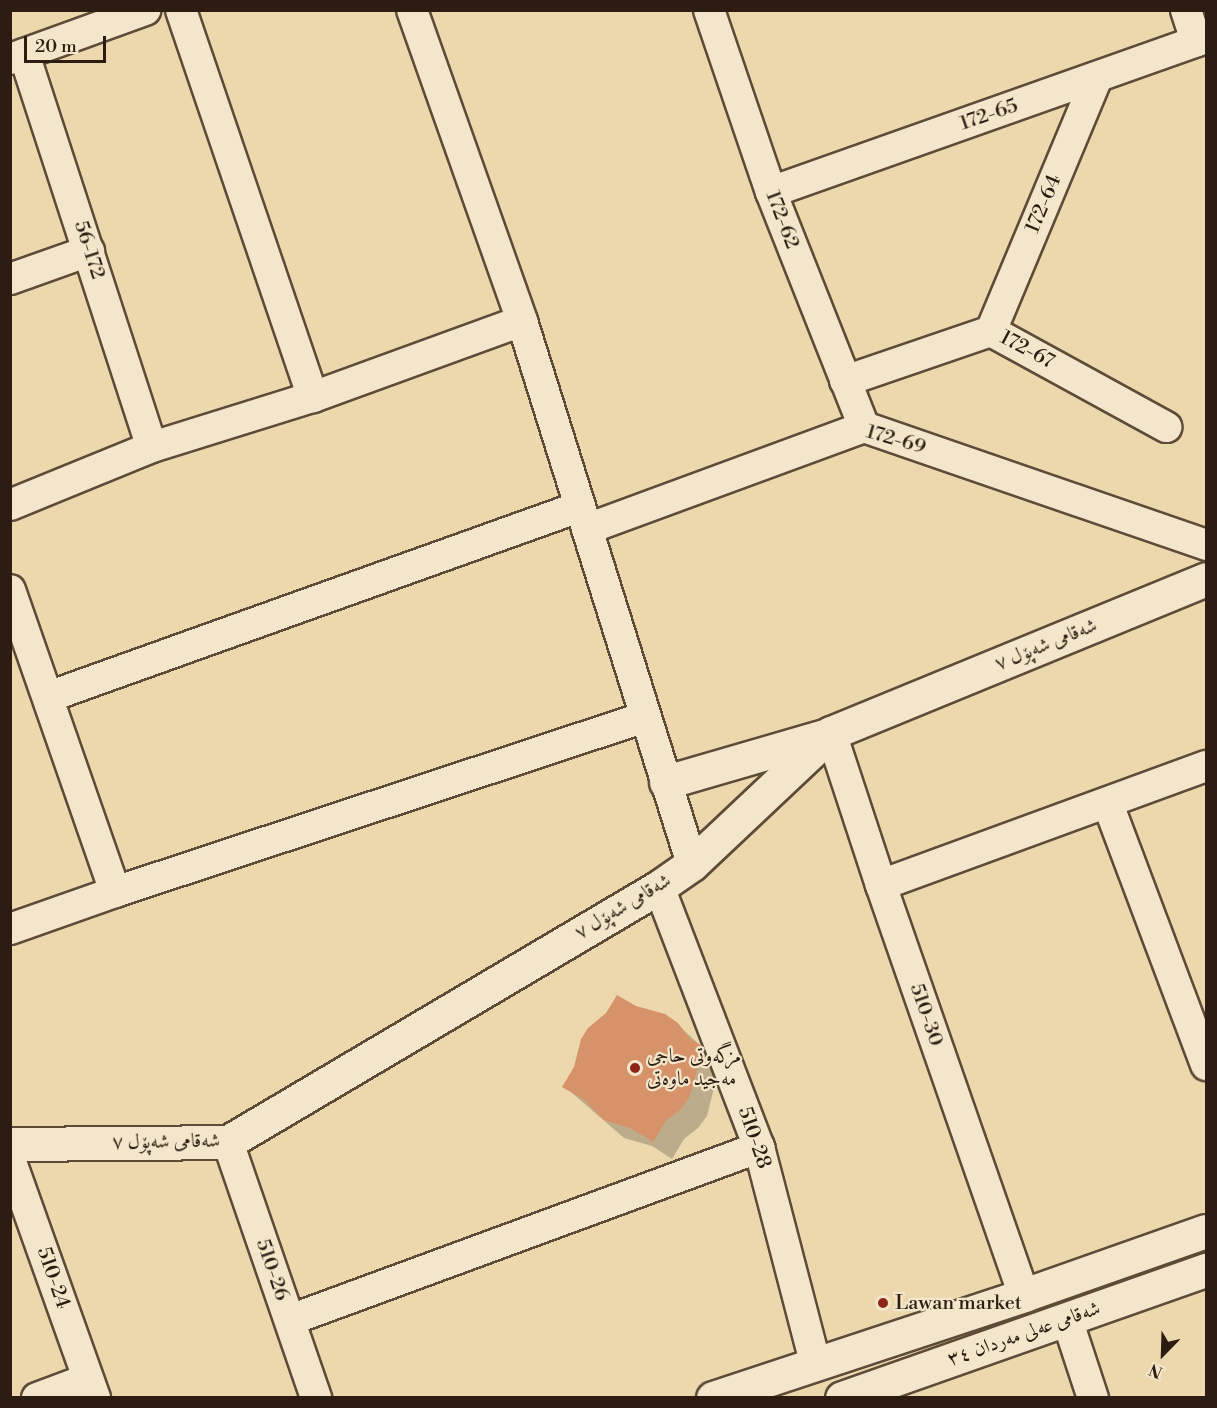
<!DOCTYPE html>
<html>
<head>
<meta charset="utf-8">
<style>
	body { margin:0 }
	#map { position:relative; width:1217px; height:1408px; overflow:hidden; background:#edd8ae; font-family:"Libre Bodoni",Amiri,serif }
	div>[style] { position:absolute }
	.shadow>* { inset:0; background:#0003 }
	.building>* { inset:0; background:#d69369 }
	.roads { filter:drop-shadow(2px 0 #5d4b38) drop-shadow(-2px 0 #5d4b38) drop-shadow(0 2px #5d4b38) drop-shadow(0 -2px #5d4b38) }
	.minor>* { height:30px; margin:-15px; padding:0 15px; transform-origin:15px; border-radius:15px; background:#f3e6ca }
	.tertiary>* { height:33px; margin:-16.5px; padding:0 16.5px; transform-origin:16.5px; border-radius:16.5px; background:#f3e6ca }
	.secondary>* { height:33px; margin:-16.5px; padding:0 16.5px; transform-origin:16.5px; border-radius:16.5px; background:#f3e6ca }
	.dots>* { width:16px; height:16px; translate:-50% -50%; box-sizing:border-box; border:3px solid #f3e6ca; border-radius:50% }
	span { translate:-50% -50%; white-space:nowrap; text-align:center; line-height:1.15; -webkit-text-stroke:4.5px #f3e6ca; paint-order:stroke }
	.street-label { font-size:20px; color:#2d1c11 }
	.poi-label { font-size:20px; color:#2d1c11 }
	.left { translate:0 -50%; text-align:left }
	.frame { position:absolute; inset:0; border:12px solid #2d1c11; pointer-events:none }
	.north { position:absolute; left:1133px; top:1324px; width:60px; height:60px; -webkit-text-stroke:4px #f3e6ca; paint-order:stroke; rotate:203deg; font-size:16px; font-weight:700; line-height:24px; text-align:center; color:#2d1c11 }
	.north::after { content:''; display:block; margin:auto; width:21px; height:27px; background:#2d1c11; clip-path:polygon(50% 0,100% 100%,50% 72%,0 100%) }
	.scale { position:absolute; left:24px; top:36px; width:82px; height:27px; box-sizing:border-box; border:3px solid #2d1c11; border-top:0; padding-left:8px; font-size:18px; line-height:21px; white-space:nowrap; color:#2d1c11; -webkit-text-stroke:4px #f3e6ca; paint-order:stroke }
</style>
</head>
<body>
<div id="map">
	<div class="shadow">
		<div style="clip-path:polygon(635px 1008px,677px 1024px,726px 1069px,714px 1088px,707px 1116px,698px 1128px,684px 1139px,672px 1159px,652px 1146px,624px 1138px,564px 1086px)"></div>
	</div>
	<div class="building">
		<div style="clip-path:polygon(617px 995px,636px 1006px,665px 1014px,678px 1023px,690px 1039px,709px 1050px,697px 1070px,689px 1098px,680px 1110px,666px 1121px,653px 1142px,632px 1129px,604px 1120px,583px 1099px,562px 1087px,574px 1067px,581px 1039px,588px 1028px,606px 1013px)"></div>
	</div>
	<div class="roads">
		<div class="minor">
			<div style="left:181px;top:10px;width:409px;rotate:71.2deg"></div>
			<div style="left:412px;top:10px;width:330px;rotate:70.5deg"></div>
			<div style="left:522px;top:321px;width:569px;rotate:72.62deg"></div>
			<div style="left:709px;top:10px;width:192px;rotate:71.2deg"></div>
			<div style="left:771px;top:192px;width:253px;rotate:68.4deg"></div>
			<div style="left:1186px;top:10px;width:33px;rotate:72deg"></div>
			<div style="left:24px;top:54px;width:413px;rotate:72deg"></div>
			<div style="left:10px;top:59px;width:144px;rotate:-19.9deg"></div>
			<div style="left:771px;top:192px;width:461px;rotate:-19.5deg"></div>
			<div style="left:10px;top:279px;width:84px;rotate:-19.5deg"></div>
			<div style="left:991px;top:331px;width:275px;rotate:-67.3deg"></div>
			<div style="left:845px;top:381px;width:154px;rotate:-18.9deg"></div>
			<div style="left:991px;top:331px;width:200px;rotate:28.7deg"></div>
			<div style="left:10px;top:505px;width:153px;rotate:-22.2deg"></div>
			<div style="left:152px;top:447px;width:169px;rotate:-17.3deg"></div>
			<div style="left:313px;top:397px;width:222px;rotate:-20deg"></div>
			<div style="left:587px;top:529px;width:295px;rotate:-20.2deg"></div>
			<div style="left:864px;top:427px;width:362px;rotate:19deg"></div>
			<div style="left:10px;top:590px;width:320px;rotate:70.8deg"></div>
			<div style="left:48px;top:697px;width:564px;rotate:-19.69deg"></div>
			<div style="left:831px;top:733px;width:160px;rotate:71.8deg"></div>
			<div style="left:881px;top:885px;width:434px;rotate:70.8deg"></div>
			<div style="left:1108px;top:804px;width:279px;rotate:69.4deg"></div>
			<div style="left:881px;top:885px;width:346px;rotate:-20.1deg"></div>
			<div style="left:659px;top:887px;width:279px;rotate:69deg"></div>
			<div style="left:759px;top:1147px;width:222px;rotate:75.4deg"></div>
			<div style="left:10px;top:929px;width:111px;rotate:-19.4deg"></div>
			<div style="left:115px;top:892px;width:558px;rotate:-18.27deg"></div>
			<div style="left:228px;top:1142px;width:271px;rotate:71deg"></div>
			<div style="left:10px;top:1159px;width:254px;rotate:70.4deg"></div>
			<div style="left:1067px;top:1319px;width:83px;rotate:71.8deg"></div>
			<div style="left:290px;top:1320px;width:500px;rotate:-20.2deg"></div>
			<div style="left:37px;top:1398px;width:54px;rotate:-20.4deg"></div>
		</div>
		<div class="tertiary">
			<div style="left:666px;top:782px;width:165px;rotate:-16.2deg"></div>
			<div style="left:10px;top:1144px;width:218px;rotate:-0.5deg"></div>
			<div style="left:228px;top:1142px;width:501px;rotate:-30.61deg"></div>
			<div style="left:659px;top:887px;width:40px;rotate:-34.9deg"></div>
			<div style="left:692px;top:864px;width:191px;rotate:-43.3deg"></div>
			<div style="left:831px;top:733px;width:405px;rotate:-22.3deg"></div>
		</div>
		<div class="secondary">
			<div style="left:713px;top:1398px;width:328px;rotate:-18.3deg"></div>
			<div style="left:1024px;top:1295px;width:193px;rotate:-19.4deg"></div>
			<div style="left:842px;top:1398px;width:386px;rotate:-19.4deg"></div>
		</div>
	</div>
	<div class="dots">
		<div style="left:635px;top:1068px;background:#8f2418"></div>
		<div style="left:883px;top:1303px;background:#8f2418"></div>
	</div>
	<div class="street-label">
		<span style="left:989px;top:115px;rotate:-19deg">172-65</span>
		<span style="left:1044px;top:204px;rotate:-67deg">172-64</span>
		<span style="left:782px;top:220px;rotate:69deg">172-62</span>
		<span style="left:89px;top:250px;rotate:72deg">56-172</span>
		<span style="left:1027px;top:350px;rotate:28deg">172-67</span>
		<span style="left:896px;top:440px;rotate:16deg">172-69</span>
		<span style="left:1046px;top:645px;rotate:-22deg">شەقامی شەپۆل ٧</span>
		<span style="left:623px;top:907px;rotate:-31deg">شەقامی شەپۆل ٧</span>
		<span style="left:926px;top:1015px;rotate:71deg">510-30</span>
		<span style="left:754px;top:1138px;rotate:71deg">510-28</span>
		<span style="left:166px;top:1142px;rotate:-1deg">شەقامی شەپۆل ٧</span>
		<span style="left:272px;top:1270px;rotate:71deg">510-26</span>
		<span style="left:53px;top:1278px;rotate:71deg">510-24</span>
		<span style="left:1024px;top:1334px;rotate:-19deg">شەقامی عەلی مەردان ٣٤</span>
	</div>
	<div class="poi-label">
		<span class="left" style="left:647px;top:1068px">مزگەوتی حاجی<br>مەجید ماوەتی</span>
		<span class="left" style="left:895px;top:1303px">Lawan market</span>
	</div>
	<div class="frame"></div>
	<div class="north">N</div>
	<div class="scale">20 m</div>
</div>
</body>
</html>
